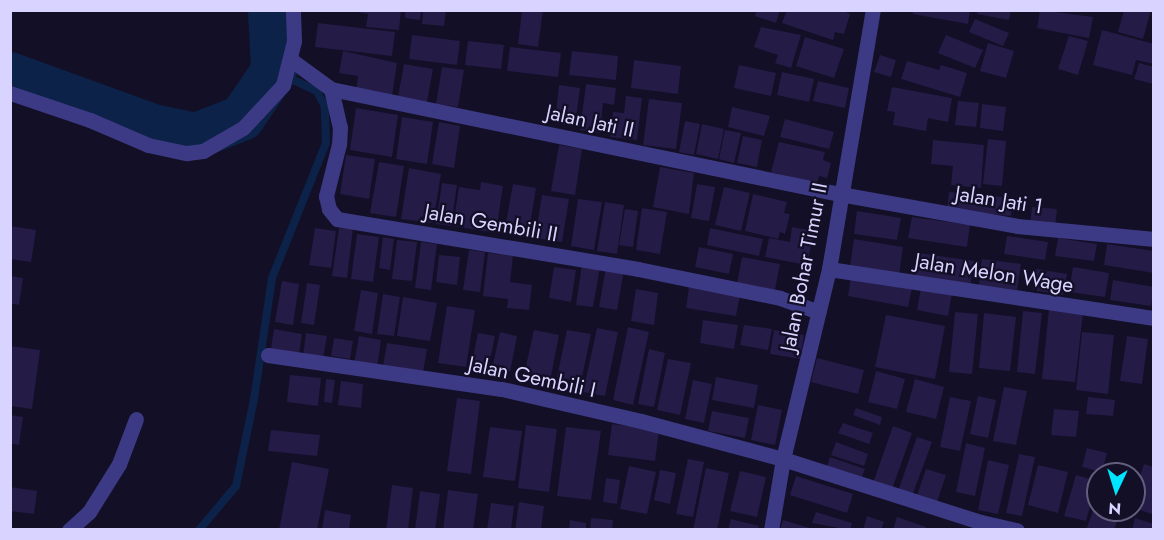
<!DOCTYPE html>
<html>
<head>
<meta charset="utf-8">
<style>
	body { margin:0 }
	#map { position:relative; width:1164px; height:540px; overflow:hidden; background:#130f26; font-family:Jost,sans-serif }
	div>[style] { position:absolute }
	.stream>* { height:8px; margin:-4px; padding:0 4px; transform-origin:4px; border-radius:4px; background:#0c2248 }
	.river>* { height:46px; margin:-23px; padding:0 23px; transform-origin:23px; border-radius:23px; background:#0c2248 }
	.building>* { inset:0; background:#241b47 }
	.minor>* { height:15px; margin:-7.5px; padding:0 7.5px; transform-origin:7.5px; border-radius:7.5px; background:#3d3a85 }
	span { translate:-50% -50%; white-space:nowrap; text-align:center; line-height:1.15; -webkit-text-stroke:4.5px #130f26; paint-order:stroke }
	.street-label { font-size:21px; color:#d9d4ff }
	.frame { position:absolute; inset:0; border:12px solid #d9d4ff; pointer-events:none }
	.north { position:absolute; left:1086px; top:462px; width:60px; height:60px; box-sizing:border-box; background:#130f26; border:2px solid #625e7d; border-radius:50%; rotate:184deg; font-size:16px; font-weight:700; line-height:24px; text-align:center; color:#d9d4ff }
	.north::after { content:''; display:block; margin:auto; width:21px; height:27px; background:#00e5ff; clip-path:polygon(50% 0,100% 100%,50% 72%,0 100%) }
</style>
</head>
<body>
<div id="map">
	<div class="stream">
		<div style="left:199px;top:530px;width:57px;rotate:-49.9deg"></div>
		<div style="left:236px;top:486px;width:89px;rotate:-78.3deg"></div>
		<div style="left:254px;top:399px;width:122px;rotate:-81.5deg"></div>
		<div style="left:272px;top:278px;width:145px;rotate:-68.2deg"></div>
		<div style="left:326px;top:143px;width:36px;rotate:-92deg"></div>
		<div style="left:325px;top:107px;width:18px;rotate:-117deg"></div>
		<div style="left:317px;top:91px;width:47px;rotate:-155.1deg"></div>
	</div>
	<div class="river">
		<div style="left:10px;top:75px;width:152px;rotate:20deg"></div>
		<div style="left:153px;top:127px;width:44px;rotate:11.8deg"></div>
		<div style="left:196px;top:136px;width:49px;rotate:-21.4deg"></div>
		<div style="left:242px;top:118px;width:57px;rotate:-55.8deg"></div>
		<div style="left:274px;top:71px;width:61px;rotate:-92.8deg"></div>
	</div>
	<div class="building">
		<div style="clip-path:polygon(349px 10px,401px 10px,399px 30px,366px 27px,368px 14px)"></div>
		<div style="clip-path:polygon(405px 10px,421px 10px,420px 20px,405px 18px)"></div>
		<div style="clip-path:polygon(423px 10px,446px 10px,444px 26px,422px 24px)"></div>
		<div style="clip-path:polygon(522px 10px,543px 10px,538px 47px,518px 44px)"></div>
		<div style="clip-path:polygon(757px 10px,780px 10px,776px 23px,755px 16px)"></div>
		<div style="clip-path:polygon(787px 10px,842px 10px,850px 14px,844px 34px,835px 32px,833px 40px,782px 23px)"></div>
		<div style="clip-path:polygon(913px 10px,970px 10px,968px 24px,913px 14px)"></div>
		<div style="clip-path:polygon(978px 10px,1011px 10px,1009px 20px,977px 14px)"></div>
		<div style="clip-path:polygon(1040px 10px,1093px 17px,1089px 38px,1037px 28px)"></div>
		<div style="clip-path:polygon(1124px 10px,1151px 10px,1143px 39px,1118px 32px)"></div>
		<div style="clip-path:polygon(975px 19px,1009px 33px,1003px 46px,969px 32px)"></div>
		<div style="clip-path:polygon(318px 23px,395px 32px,392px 56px,315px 47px)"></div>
		<div style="clip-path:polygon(761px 27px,801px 35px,791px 68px,775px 63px,778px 55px,754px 47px)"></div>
		<div style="clip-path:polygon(1102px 30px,1154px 44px,1154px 64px,1136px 60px,1132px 75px,1093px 65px)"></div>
		<div style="clip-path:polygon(412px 35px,460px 41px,457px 65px,409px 59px)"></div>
		<div style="clip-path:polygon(946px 35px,983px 50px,975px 68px,938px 53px)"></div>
		<div style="clip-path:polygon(1069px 36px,1088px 41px,1078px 75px,1058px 69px)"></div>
		<div style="clip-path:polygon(805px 37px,844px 49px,834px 78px,796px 66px)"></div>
		<div style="clip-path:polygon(468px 41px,504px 45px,501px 69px,465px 65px)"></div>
		<div style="clip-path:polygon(988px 43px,1014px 51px,1006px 78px,980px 71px)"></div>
		<div style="clip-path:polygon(510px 47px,561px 53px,558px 77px,507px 71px)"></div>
		<div style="clip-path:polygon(343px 51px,397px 63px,392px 96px,356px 91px,358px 76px,339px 73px)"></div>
		<div style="clip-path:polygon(572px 51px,618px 56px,616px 80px,569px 75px)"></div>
		<div style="clip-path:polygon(880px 55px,896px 60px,891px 77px,874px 72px)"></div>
		<div style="clip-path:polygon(634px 60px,681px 66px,678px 94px,631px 88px)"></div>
		<div style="clip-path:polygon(907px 61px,939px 70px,941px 65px,967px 73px,960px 97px,901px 79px)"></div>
		<div style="clip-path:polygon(1139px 63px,1154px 67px,1153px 84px,1134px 79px)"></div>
		<div style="clip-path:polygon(404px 64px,433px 69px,427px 102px,398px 97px)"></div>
		<div style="clip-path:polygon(739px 65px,776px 73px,771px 96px,734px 88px)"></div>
		<div style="clip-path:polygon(442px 67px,464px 70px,458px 107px,436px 104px)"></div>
		<div style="clip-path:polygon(782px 72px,814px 79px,809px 102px,777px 95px)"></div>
		<div style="clip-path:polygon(818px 81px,849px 88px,845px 108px,813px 101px)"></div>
		<div style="clip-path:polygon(586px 84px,616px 88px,614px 105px,603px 103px,600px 133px,580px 130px)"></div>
		<div style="clip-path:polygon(559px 85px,580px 88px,575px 126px,555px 123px)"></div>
		<div style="clip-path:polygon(892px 87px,952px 98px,948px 122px,928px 118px,926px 131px,893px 125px,895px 112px,887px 111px)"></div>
		<div style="clip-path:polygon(626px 96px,642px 98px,637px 140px,610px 137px,613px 112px,624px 113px)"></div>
		<div style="clip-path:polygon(649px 99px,682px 103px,676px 149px,643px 145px)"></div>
		<div style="clip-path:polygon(958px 101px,979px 103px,976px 127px,955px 125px)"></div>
		<div style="clip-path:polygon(982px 104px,1006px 107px,1003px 131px,980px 128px)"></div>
		<div style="clip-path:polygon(732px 107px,770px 116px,764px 136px,728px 127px)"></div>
		<div style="clip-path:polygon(356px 108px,398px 115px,392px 157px,350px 150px)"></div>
		<div style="clip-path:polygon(402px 117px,433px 122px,427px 164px,396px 159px)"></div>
		<div style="clip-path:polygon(785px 119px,834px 132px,829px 149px,780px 137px)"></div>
		<div style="clip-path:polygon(685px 121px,700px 124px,694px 155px,679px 152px)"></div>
		<div style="clip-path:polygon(439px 122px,460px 126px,454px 168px,432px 164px)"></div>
		<div style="clip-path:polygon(702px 124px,724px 129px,718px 159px,696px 154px)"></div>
		<div style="clip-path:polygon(725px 130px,741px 133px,734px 163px,719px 159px)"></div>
		<div style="clip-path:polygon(743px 136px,762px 140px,757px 167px,737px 163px)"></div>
		<div style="clip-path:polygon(988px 139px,1006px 141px,1002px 186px,983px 184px)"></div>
		<div style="clip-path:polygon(933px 140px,984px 145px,981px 188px,951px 185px,953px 166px,931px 164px)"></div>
		<div style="clip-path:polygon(779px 142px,825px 152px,823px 160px,831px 163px,827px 178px,819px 176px,817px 184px,771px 172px)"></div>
		<div style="clip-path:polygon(559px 145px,582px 149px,575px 195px,551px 191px)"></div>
		<div style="clip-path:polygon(346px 155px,375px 159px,369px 199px,340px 194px)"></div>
		<div style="clip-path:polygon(379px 162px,404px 166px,396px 217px,370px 213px)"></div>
		<div style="clip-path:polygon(660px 167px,694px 173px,689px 214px,653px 207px)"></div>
		<div style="clip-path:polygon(409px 168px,441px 174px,433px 223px,401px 219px)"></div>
		<div style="clip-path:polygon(481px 182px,503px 186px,496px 233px,453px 226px,459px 187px,480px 190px)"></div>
		<div style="clip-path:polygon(442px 183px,457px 185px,451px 226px,436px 224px)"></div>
		<div style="clip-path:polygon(513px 184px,536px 188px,528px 237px,504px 234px)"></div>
		<div style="clip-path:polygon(697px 184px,715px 187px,709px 221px,691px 218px)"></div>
		<div style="clip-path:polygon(724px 187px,750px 193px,741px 231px,715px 225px)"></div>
		<div style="clip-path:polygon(949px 192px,1013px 198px,1011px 216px,947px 210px)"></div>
		<div style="clip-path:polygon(753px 194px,787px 202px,784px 213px,790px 214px,785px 234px,780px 232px,778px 239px,745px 231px)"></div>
		<div style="clip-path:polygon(542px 195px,569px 199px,562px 242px,535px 238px)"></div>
		<div style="clip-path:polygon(578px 199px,602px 202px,594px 250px,571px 246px)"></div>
		<div style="clip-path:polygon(605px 202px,624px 205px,617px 254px,597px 251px)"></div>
		<div style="clip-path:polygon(1032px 207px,1057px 209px,1055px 227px,1030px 224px)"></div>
		<div style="clip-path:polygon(642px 208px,667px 212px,660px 254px,636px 250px)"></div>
		<div style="clip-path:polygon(625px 209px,638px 211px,633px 247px,619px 245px)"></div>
		<div style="clip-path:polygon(857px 211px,901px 218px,897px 240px,854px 234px)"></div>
		<div style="clip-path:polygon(912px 217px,970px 225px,967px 247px,908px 238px)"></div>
		<div style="clip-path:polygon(10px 226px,36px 230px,31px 262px,10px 259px)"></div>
		<div style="clip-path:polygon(792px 227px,814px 231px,807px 265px,765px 257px,769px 238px,790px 242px)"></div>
		<div style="clip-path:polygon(315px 228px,336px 231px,331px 268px,309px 265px)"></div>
		<div style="clip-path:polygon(339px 228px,353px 229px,347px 278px,332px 276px)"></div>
		<div style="clip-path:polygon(710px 228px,763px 239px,759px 256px,707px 245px)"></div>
		<div style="clip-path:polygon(357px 234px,379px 237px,373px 282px,351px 279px)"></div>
		<div style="clip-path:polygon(1007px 236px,1048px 242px,1045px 260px,1004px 254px)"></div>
		<div style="clip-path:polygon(383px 237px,394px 239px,390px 270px,379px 268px)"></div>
		<div style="clip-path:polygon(1058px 238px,1097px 244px,1094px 261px,1055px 256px)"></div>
		<div style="clip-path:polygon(854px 239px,903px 247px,899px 275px,850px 267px)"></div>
		<div style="clip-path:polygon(397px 240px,417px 242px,412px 281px,392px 279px)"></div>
		<div style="clip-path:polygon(421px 242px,437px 244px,431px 290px,415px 288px)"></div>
		<div style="clip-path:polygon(1107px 244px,1154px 251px,1154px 273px,1104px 265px)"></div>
		<div style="clip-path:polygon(699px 247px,733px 254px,729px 274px,695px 267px)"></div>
		<div style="clip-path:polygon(469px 250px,485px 252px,480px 292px,463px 290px)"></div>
		<div style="clip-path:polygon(488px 253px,513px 256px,510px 282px,532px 285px,529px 310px,507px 308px,508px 299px,483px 296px)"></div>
		<div style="clip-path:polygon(918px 253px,974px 261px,970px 287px,915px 279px)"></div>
		<div style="clip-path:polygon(439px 255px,460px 257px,457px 285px,436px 282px)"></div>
		<div style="clip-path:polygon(742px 257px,780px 264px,775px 290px,737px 283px)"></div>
		<div style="clip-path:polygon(982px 259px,1021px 264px,1017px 291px,979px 285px)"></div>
		<div style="clip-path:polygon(582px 264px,600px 267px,593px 307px,576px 305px)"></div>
		<div style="clip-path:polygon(554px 267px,576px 270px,571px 302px,549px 298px)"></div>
		<div style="clip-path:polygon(606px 267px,624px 270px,617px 310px,599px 307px)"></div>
		<div style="clip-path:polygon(1073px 267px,1109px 273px,1105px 297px,1069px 292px)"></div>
		<div style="clip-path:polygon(1036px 269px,1067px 274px,1063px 295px,1033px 290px)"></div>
		<div style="clip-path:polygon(10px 276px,23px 278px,19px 305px,10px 303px)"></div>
		<div style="clip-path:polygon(851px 277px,912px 288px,908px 307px,848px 296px)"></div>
		<div style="clip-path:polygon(1113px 280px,1154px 287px,1151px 306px,1110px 300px)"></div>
		<div style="clip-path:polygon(282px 281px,299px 284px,293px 325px,275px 322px)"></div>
		<div style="clip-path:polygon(307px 283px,320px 285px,314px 325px,301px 323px)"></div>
		<div style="clip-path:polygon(689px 287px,740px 295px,736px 316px,686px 308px)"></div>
		<div style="clip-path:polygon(921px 288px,952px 293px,948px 316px,917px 310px)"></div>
		<div style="clip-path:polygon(636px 289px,658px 293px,654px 325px,631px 321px)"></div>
		<div style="clip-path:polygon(361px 290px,378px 293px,372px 334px,354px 331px)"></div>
		<div style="clip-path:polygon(383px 294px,400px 297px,394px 336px,377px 334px)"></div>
		<div style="clip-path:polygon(403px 297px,437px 303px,430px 341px,397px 336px)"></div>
		<div style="clip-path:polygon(447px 306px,475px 310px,466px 367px,438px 363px)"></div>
		<div style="clip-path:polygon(1049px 309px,1083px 313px,1075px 382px,1042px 379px)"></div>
		<div style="clip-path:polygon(1023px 311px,1042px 313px,1035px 374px,1017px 372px)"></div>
		<div style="clip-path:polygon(955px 312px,978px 314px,972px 374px,949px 372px)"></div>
		<div style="clip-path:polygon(984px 313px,1016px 317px,1010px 371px,979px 368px)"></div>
		<div style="clip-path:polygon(886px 315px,945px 326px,935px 379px,875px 367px)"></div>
		<div style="clip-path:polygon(703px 320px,738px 325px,734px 349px,700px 343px)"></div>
		<div style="clip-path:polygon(744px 325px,772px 329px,768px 350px,740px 345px)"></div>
		<div style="clip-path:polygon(628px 327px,649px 332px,633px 405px,613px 400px)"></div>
		<div style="clip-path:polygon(597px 328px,618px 332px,605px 396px,583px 392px)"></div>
		<div style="clip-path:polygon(274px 329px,302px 334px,299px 354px,271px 349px)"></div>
		<div style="clip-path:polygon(534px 330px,559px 335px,550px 381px,524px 375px)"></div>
		<div style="clip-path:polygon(567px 330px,591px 334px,581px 382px,557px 377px)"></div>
		<div style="clip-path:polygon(774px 330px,804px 335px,800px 359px,770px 354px)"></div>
		<div style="clip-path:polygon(500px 332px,517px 336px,510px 372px,492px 369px)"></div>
		<div style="clip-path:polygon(1082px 332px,1114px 335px,1108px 394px,1076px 390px)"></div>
		<div style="clip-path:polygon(306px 333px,327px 336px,323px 359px,303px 356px)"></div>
		<div style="clip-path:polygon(478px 333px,495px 336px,488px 370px,471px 366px)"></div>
		<div style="clip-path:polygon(359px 336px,381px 340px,377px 368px,354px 364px)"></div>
		<div style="clip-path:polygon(1127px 336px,1148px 339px,1142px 384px,1120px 381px)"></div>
		<div style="clip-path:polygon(334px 338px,353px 341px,350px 359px,331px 356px)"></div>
		<div style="clip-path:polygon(387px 343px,427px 349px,423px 373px,383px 366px)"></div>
		<div style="clip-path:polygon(10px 346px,40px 350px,32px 409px,10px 406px)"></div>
		<div style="clip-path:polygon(649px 349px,665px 353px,654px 407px,638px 404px)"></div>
		<div style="clip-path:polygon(817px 358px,864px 370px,858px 394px,811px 382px)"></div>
		<div style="clip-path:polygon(668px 359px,691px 363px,680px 415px,657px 410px)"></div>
		<div style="clip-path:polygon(876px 371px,905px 379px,897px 409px,868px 402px)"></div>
		<div style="clip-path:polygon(290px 375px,321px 378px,318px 406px,287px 402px)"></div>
		<div style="clip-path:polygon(716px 377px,758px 385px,754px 408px,712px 400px)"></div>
		<div style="clip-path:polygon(326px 379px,335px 380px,332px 403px,324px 402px)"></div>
		<div style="clip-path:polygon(915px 379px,944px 387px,936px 419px,906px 412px)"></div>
		<div style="clip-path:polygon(693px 380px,712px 384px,704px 423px,685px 419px)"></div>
		<div style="clip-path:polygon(341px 381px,363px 384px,361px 408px,338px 405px)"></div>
		<div style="clip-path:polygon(1004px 387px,1027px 391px,1016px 445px,993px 441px)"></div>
		<div style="clip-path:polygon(978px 396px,996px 400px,988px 438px,970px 434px)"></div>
		<div style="clip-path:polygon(950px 397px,971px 401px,960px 451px,940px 447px)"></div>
		<div style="clip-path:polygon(1088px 397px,1115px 400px,1113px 416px,1086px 414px)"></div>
		<div style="clip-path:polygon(457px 398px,480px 401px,471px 474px,447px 471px)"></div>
		<div style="clip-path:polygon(758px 405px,782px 410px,775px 445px,751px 440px)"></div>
		<div style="clip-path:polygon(856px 408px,882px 417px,880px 425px,853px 415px)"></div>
		<div style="clip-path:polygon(1054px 409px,1079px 411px,1076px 437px,1051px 435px)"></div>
		<div style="clip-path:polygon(712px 411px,749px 418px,745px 438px,708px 431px)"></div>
		<div style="clip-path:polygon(10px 415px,23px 417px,19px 445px,10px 443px)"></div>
		<div style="clip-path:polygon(843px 423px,873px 433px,869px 444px,838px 433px)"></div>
		<div style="clip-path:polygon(612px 424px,659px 430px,655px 461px,608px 455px)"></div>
		<div style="clip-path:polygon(526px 425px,557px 429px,549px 492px,518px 488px)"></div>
		<div style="clip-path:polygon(893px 426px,912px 433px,891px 492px,872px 486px)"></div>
		<div style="clip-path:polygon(490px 427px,522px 431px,515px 481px,483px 477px)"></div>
		<div style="clip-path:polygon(566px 427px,601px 431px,591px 500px,557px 496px)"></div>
		<div style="clip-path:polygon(271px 430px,320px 435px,317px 456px,268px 451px)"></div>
		<div style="clip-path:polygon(917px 437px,932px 442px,912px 496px,898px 491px)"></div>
		<div style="clip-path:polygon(836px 442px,868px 454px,864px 466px,831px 455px)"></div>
		<div style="clip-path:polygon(966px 443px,985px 448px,975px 496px,956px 492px)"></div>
		<div style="clip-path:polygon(1087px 448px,1107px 453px,1102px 472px,1082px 467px)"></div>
		<div style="clip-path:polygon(1019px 454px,1035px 457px,1022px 516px,1006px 513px)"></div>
		<div style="clip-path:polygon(830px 457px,865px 469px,860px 482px,826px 470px)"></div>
		<div style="clip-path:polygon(688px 459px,704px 462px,693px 517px,676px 514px)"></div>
		<div style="clip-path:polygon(988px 460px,1009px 465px,998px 514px,978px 510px)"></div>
		<div style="clip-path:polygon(292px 462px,329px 469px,317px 530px,279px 530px)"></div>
		<div style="clip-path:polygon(1144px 464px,1154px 467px,1152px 514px,1134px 508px,1134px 495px)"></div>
		<div style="clip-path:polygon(1038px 465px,1068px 472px,1058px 513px,1028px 505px)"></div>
		<div style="clip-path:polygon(629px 466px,656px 472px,647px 514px,620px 509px)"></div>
		<div style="clip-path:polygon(706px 468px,729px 473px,717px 530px,693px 530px)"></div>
		<div style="clip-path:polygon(926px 469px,946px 475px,936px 505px,916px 498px)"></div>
		<div style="clip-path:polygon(660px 470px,676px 473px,670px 504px,654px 500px)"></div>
		<div style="clip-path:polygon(740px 471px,766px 477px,757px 517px,730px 511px)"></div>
		<div style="clip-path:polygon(1076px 475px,1097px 481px,1086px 521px,1064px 516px)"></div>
		<div style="clip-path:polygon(796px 476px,853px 494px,847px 513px,790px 495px)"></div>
		<div style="clip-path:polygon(606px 478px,620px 480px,617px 504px,603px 502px)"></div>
		<div style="clip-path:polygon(392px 485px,413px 488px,408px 530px,386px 530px)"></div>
		<div style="clip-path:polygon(10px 487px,37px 491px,34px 514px,10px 511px)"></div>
		<div style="clip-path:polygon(448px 490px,478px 494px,473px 530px,443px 530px)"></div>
		<div style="clip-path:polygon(420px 491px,440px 494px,435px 530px,415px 530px)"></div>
		<div style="clip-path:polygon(1098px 497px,1098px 510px,1121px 510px,1114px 530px,1086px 530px)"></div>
		<div style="clip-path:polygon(519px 502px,544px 506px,541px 530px,515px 530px)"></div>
		<div style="clip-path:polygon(491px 503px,514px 506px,511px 530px,487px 530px)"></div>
		<div style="clip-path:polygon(325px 510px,351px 515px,349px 530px,322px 530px)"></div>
		<div style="clip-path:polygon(816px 512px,852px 523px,850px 530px,812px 523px)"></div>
		<div style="clip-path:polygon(867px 516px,884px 522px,881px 530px,863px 530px)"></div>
		<div style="clip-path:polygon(897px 517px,926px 527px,926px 530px,893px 530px)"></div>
		<div style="clip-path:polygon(591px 518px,613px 520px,612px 530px,590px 530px)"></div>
		<div style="clip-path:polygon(1135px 518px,1154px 524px,1154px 530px,1132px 530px)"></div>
		<div style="clip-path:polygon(731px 519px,759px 526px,758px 530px,728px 530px)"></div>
		<div style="clip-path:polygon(570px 520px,586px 523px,586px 530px,569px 530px)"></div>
		<div style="clip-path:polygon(783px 520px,813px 529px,813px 530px,780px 530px)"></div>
	</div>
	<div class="minor">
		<div style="left:290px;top:59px;width:51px;rotate:36.2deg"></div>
		<div style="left:331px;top:89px;width:39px;rotate:77deg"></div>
		<div style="left:340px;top:127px;width:17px;rotate:93deg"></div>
		<div style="left:339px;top:144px;width:54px;rotate:104deg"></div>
		<div style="left:326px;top:196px;width:13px;rotate:77deg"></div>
		<div style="left:329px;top:209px;width:13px;rotate:51deg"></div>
		<div style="left:337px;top:219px;width:305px;rotate:9.4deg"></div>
		<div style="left:638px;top:269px;width:145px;rotate:11.5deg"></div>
		<div style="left:780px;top:298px;width:41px;rotate:19.7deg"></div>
		<div style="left:331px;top:89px;width:520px;rotate:11.66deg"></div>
		<div style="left:840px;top:194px;width:180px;rotate:10.2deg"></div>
		<div style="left:1017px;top:226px;width:138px;rotate:5.4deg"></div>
		<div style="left:10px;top:93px;width:84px;rotate:18.6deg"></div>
		<div style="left:90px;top:120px;width:63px;rotate:23.3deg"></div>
		<div style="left:148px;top:145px;width:40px;rotate:12deg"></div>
		<div style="left:187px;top:153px;width:16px;rotate:-7deg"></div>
		<div style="left:203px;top:151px;width:46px;rotate:-29.9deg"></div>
		<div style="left:243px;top:128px;width:59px;rotate:-47.1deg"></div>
		<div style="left:283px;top:85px;width:45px;rotate:-76deg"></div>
		<div style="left:294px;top:41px;width:31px;rotate:-92deg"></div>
		<div style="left:829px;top:269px;width:329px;rotate:8.6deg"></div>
		<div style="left:268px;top:355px;width:236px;rotate:8.3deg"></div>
		<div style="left:502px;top:389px;width:143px;rotate:13deg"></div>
		<div style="left:641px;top:421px;width:147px;rotate:15deg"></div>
		<div style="left:783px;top:459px;width:208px;rotate:17.7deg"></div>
		<div style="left:981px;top:522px;width:37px;rotate:13deg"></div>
		<div style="left:69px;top:530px;width:27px;rotate:-42deg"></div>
		<div style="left:89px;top:512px;width:57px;rotate:-58deg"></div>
		<div style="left:119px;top:464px;width:48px;rotate:-69.3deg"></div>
		<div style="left:771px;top:530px;width:72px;rotate:-80.4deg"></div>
		<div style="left:783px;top:459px;width:195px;rotate:-76.4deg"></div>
		<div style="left:829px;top:269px;width:263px;rotate:-80.4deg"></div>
	</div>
	<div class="street-label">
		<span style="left:590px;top:121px;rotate:12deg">Jalan Jati II</span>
		<span style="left:999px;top:200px;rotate:9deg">Jalan Jati 1</span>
		<span style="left:491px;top:223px;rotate:10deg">Jalan Gembili II</span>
		<span style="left:804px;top:267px;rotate:-79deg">Jalan Bohar Timur II</span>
		<span style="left:994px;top:273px;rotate:9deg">Jalan Melon Wage</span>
		<span style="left:532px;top:377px;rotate:12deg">Jalan Gembili I</span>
	</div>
	<div class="frame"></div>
	<div class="north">N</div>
</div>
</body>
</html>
